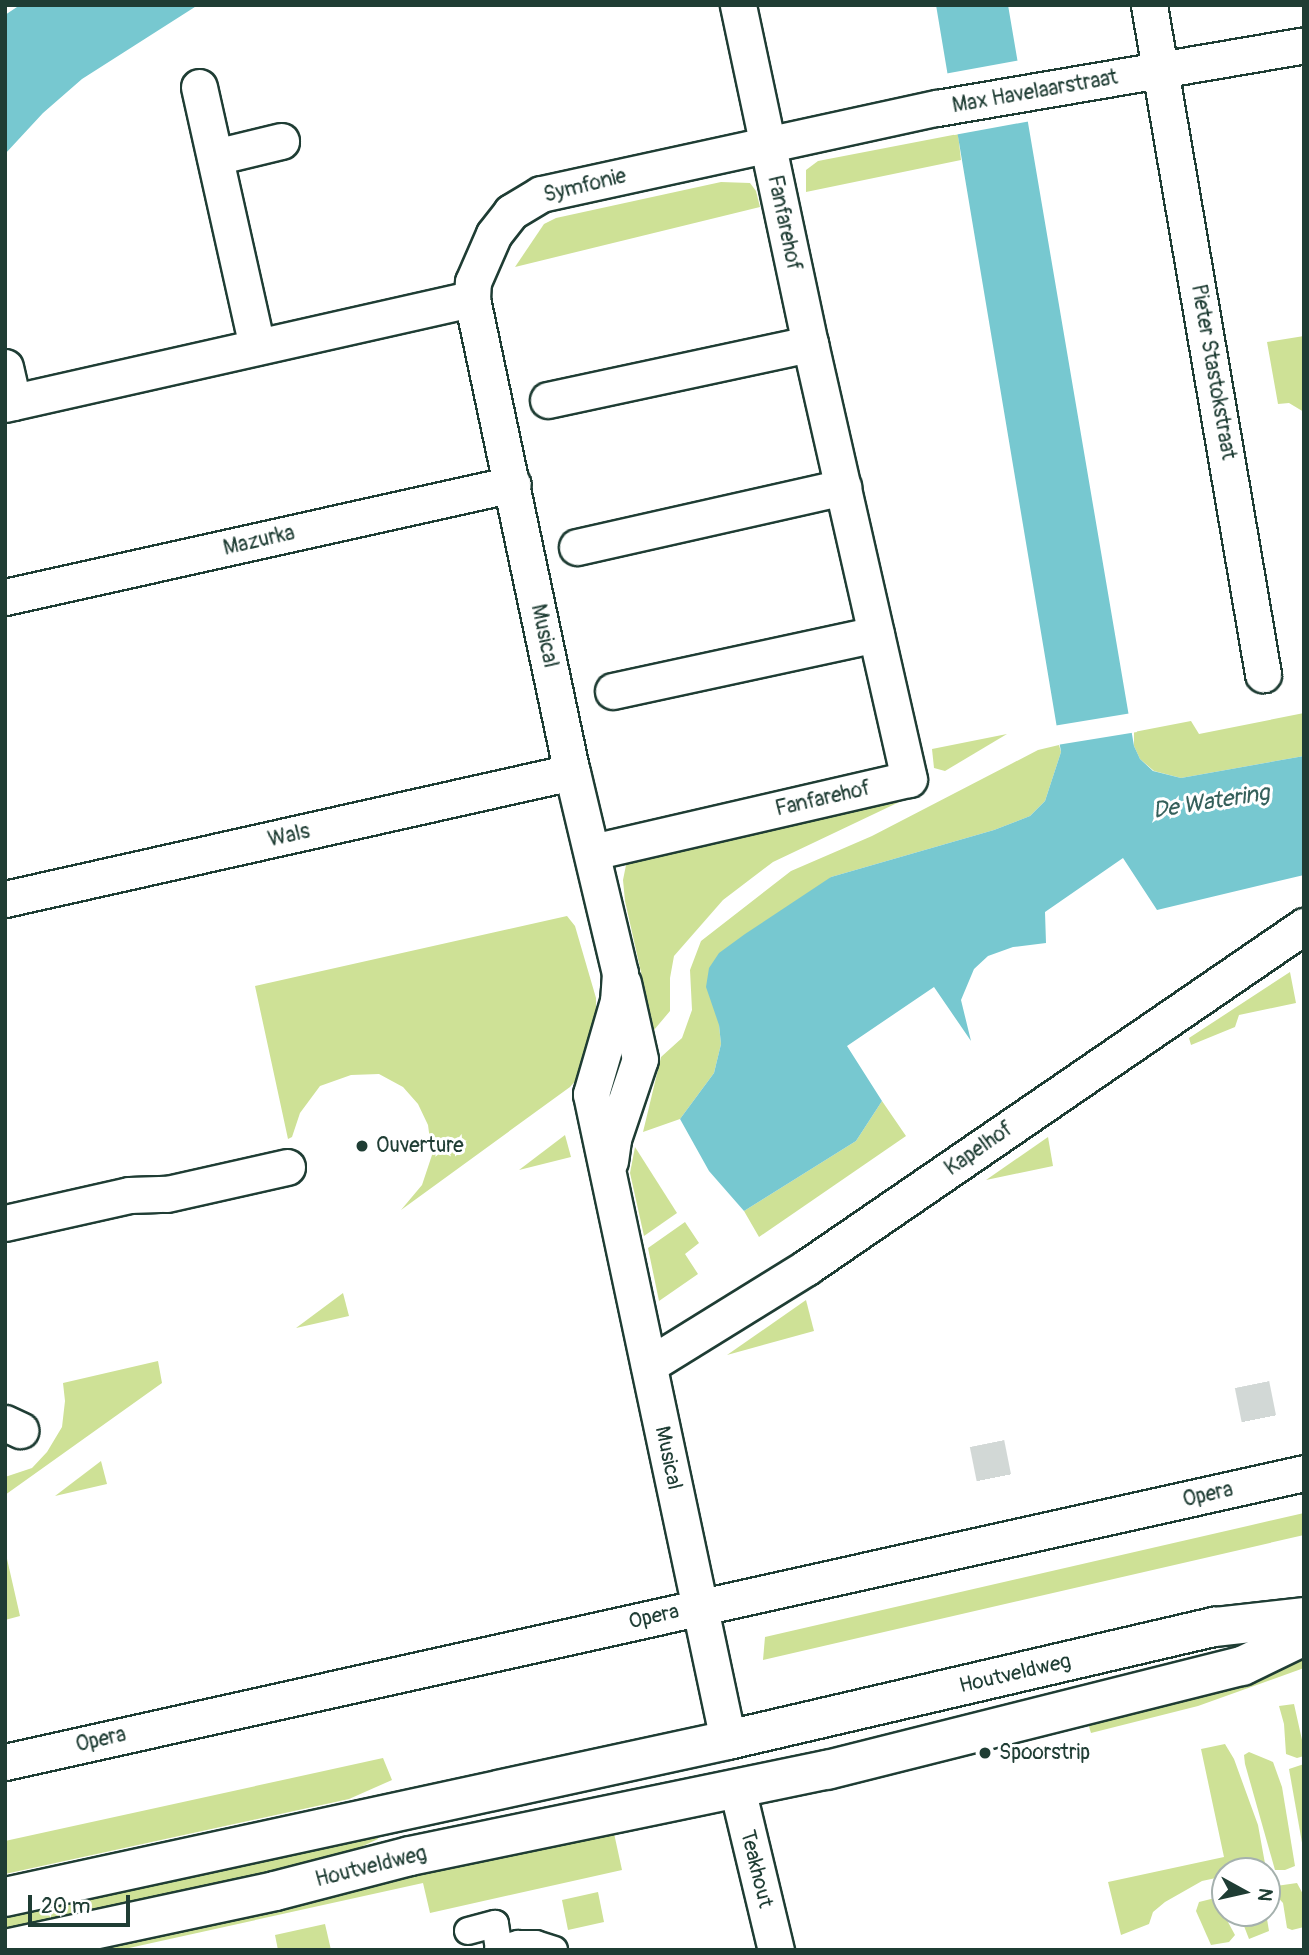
<!DOCTYPE html>
<html>
<head>
<meta charset="utf-8">
<style>
	body { margin:0 }
	#map { position:relative; width:1309px; height:1955px; overflow:hidden; background:#fff; font-family:Pangolin,sans-serif }
	div>[style] { position:absolute }
	.green>* { inset:0; background:#cee196 }
	.water>* { inset:0; background:#77c8d0 }
	.pier>* { inset:0; background:#fff }
	.minor-tunnel>* { height:35px; margin-top:-17.5px; transform-origin:0; background:repeating-linear-gradient(90deg,#d2d8d6 0 35px,transparent 0 53px) }
	.roads { filter:drop-shadow(2px 0 #1f3d34) drop-shadow(-2px 0 #1f3d34) drop-shadow(0 2px #1f3d34) drop-shadow(0 -2px #1f3d34) }
	.pedestrian>* { height:26px; margin:-13px; padding:0 13px; transform-origin:13px; border-radius:13px; background:#fff }
	.minor>* { height:35px; margin:-17.5px; padding:0 17.5px; transform-origin:17.5px; border-radius:17.5px; background:#fff }
	.tertiary>* { height:38px; margin:-19px; padding:0 19px; transform-origin:19px; border-radius:19px; background:#fff }
	.dots>* { width:19px; height:19px; translate:-50% -50%; box-sizing:border-box; border:4px solid #fff; border-radius:50% }
	span { translate:-50% -50%; white-space:nowrap; text-align:center; line-height:1.15; -webkit-text-stroke:6px #fff; paint-order:stroke }
	.street-label { font-size:21px; color:#1f3d34 }
	.poi-label { font-size:21px; color:#1f3d34 }
	.left { translate:0 -50%; text-align:left }
	.water-label { font-size:23px; color:#35605b; font-style:italic }
	.frame { position:absolute; inset:0; border:7px solid #1f3d34; pointer-events:none }
	.north { position:absolute; left:1211px; top:1857px; width:70px; height:70px; box-sizing:border-box; background:#fff; border:2px solid #a5b1ae; border-radius:50%; rotate:98deg; font-size:19px; font-weight:700; line-height:28px; text-align:center; color:#1f3d34 }
	.north::after { content:''; display:block; margin:auto; width:24px; height:32px; background:#1f3d34; clip-path:polygon(50% 0,100% 100%,50% 72%,0 100%) }
	.scale { position:absolute; left:28px; top:1895px; width:102px; height:32px; box-sizing:border-box; border:4px solid #1f3d34; border-top:0; padding-left:9px; font-size:21px; line-height:24px; white-space:nowrap; color:#1f3d34; -webkit-text-stroke:5px #fff; paint-order:stroke }
</style>
</head>
<body>
<div id="map">
	<div class="green">
		<div style="clip-path:polygon(958px 134px,961px 160px,806px 192px,806px 170px,818px 161px)"></div>
		<div style="clip-path:polygon(721px 182px,750px 183px,756px 191px,760px 207px,515px 267px,544px 224px,556px 218px)"></div>
		<div style="clip-path:polygon(1304px 336px,1304px 412px,1289px 403px,1278px 404px,1267px 342px)"></div>
		<div style="clip-path:polygon(1304px 713px,1304px 756px,1181px 778px,1154px 771px,1140px 759px,1134px 746px,1134px 732px,1191px 721px,1199px 734px)"></div>
		<div style="clip-path:polygon(1007px 734px,945px 771px,934px 768px,932px 749px)"></div>
		<div style="clip-path:polygon(1059px 745px,1061px 752px,1045px 801px,1030px 816px,994px 830px,831px 877px,719px 1025px,721px 1044px,714px 1073px,680px 1119px,643px 1132px,661px 1057px,682px 1038px,692px 1010px,690px 970px,701px 941px,791px 871px,872px 836px,1038px 750px)"></div>
		<div style="clip-path:polygon(914px 795px,773px 862px,723px 900px,674px 956px,670px 978px,670px 1011px,654px 1030px,625px 901px,623px 880px,627px 860px)"></div>
		<div style="clip-path:polygon(567px 916px,575px 926px,596px 998px,596px 1023px,586px 1069px,570px 1087px,401px 1210px,422px 1185px,432px 1155px,428px 1125px,418px 1104px,403px 1087px,379px 1074px,351px 1075px,320px 1086px,300px 1113px,292px 1137px,288px 1139px,255px 986px)"></div>
		<div style="clip-path:polygon(1290px 972px,1296px 1003px,1239px 1015px,1235px 1027px,1191px 1045px,1189px 1038px)"></div>
		<div style="clip-path:polygon(882px 1101px,906px 1136px,759px 1237px,744px 1211px,856px 1141px)"></div>
		<div style="clip-path:polygon(565px 1135px,571px 1157px,519px 1170px)"></div>
		<div style="clip-path:polygon(1048px 1137px,1053px 1166px,986px 1180px)"></div>
		<div style="clip-path:polygon(635px 1147px,677px 1213px,644px 1236px,630px 1173px)"></div>
		<div style="clip-path:polygon(685px 1222px,699px 1243px,685px 1254px,698px 1274px,659px 1301px,648px 1248px)"></div>
		<div style="clip-path:polygon(343px 1293px,349px 1316px,296px 1328px)"></div>
		<div style="clip-path:polygon(806px 1300px,814px 1331px,727px 1355px)"></div>
		<div style="clip-path:polygon(158px 1361px,162px 1383px,5px 1495px,5px 1477px,32px 1468px,47px 1452px,62px 1427px,65px 1401px,63px 1383px)"></div>
		<div style="clip-path:polygon(101px 1461px,107px 1484px,55px 1496px)"></div>
		<div style="clip-path:polygon(1304px 1513px,1304px 1535px,763px 1660px,765px 1637px)"></div>
		<div style="clip-path:polygon(5px 1550px,20px 1616px,5px 1620px)"></div>
		<div style="clip-path:polygon(1304px 1655px,1304px 1668px,1198px 1706px,1091px 1733px,1085px 1714px)"></div>
		<div style="clip-path:polygon(1294px 1704px,1304px 1749px,1304px 1756px,1297px 1758px,1286px 1754px,1284px 1724px,1279px 1706px)"></div>
		<div style="clip-path:polygon(1225px 1744px,1234px 1759px,1258px 1825px,1266px 1869px,1225px 1871px,1225px 1876px,1202px 1881px,1165px 1902px,1153px 1912px,1149px 1924px,1121px 1935px,1108px 1882px,1224px 1857px,1201px 1749px)"></div>
		<div style="clip-path:polygon(1249px 1752px,1273px 1762px,1282px 1787px,1295px 1866px,1285px 1870px,1275px 1870px,1245px 1764px,1244px 1755px)"></div>
		<div style="clip-path:polygon(383px 1758px,392px 1780px,349px 1799px,5px 1874px,5px 1841px)"></div>
		<div style="clip-path:polygon(1304px 1764px,1304px 1854px,1289px 1769px)"></div>
		<div style="clip-path:polygon(612px 1824px,622px 1870px,430px 1913px,423px 1883px,120px 1950px,48px 1950px)"></div>
		<div style="clip-path:polygon(376px 1830px,378px 1839px,309px 1871px,5px 1938px,5px 1911px)"></div>
		<div style="clip-path:polygon(1297px 1883px,1304px 1896px,1304px 1927px,1292px 1930px,1287px 1928px,1283px 1903px,1273px 1892px,1276px 1886px)"></div>
		<div style="clip-path:polygon(598px 1892px,604px 1922px,568px 1930px,562px 1900px)"></div>
		<div style="clip-path:polygon(1215px 1898px,1235px 1935px,1229px 1942px,1211px 1945px,1196px 1911px,1199px 1902px)"></div>
		<div style="clip-path:polygon(1239px 1913px,1266px 1913px,1269px 1931px,1249px 1939px)"></div>
		<div style="clip-path:polygon(325px 1924px,331px 1950px,278px 1950px,275px 1935px)"></div>
	</div>
	<div class="water">
		<div style="clip-path:polygon(20px 5px,198px 5px,82px 79px,43px 113px,5px 154px,5px 15px)"></div>
		<div style="clip-path:polygon(936px 5px,1008px 5px,1134px 746px,1140px 759px,1153px 771px,1181px 778px,1304px 756px,1304px 875px,1157px 910px,1123px 858px,1045px 912px,1046px 943px,1013px 947px,988px 956px,974px 969px,961px 1000px,971px 1041px,934px 987px,847px 1046px,882px 1101px,856px 1141px,744px 1211px,709px 1171px,680px 1119px,714px 1073px,721px 1044px,719px 1025px,706px 987px,709px 968px,719px 953px,745px 934px,831px 877px,994px 830px,1030px 816px,1045px 801px,1061px 752px)"></div>
	</div>
	<div class="pier">
		<div style="clip-path:polygon(1021px 60px,1031px 121px,954px 135px,944px 74px)"></div>
		<div style="clip-path:polygon(1132px 713px,1137px 732px,1057px 745px,1053px 726px)"></div>
	</div>
	<div class="minor-tunnel">
		<div style="left:1252px;top:1384px;width:51px;rotate:78.7deg"></div>
		<div style="left:987px;top:1443px;width:51px;rotate:78.7deg"></div>
	</div>
	<div class="roads">
		<div class="pedestrian">
			<div style="left:468px;top:1931px;width:28px;rotate:-15deg"></div>
			<div style="left:495px;top:1924px;width:24px;rotate:81deg"></div>
			<div style="left:498px;top:1950px;width:21px;rotate:-17deg"></div>
			<div style="left:518px;top:1944px;width:18px"></div>
			<div style="left:536px;top:1944px;width:19px;rotate:18deg"></div>
		</div>
		<div class="minor">
			<div style="left:1149px;top:5px;width:679px;rotate:80.33deg"></div>
			<div style="left:199px;top:87px;width:266px;rotate:77.4deg"></div>
			<div style="left:215px;top:157px;width:68px;rotate:-13.6deg"></div>
			<div style="left:472px;top:299px;width:483px;rotate:78.1deg"></div>
			<div style="left:572px;top:772px;width:207px;rotate:76.6deg"></div>
			<div style="left:620px;top:973px;width:28px;rotate:94deg"></div>
			<div style="left:618px;top:1001px;width:97px;rotate:106.2deg"></div>
			<div style="left:591px;top:1094px;width:660px;rotate:78.03deg"></div>
			<div style="left:5px;top:367px;width:36px;rotate:77deg"></div>
			<div style="left:548px;top:400px;width:268px;rotate:-12.1deg"></div>
			<div style="left:5px;top:404px;width:479px;rotate:-12.7deg"></div>
			<div style="left:472px;top:299px;width:17px;rotate:-87deg"></div>
			<div style="left:473px;top:282px;width:52px;rotate:-66.4deg"></div>
			<div style="left:494px;top:234px;width:28px;rotate:-52deg"></div>
			<div style="left:511px;top:212px;width:35px;rotate:-31deg"></div>
			<div style="left:541px;top:194px;width:405px;rotate:-12.3deg"></div>
			<div style="left:937px;top:108px;width:372px;rotate:-9.7deg"></div>
			<div style="left:577px;top:547px;width:273px;rotate:-12.7deg"></div>
			<div style="left:5px;top:597px;width:520px;rotate:-12.54deg"></div>
			<div style="left:613px;top:691px;width:269px;rotate:-12.2deg"></div>
			<div style="left:592px;top:852px;width:325px;rotate:-13deg"></div>
			<div style="left:909px;top:779px;width:446px;rotate:-102.8deg"></div>
			<div style="left:810px;top:344px;width:347px;rotate:-102deg"></div>
			<div style="left:5px;top:899px;width:581px;rotate:-12.63deg"></div>
			<div style="left:610px;top:1161px;width:22px;rotate:-82deg"></div>
			<div style="left:613px;top:1139px;width:84px;rotate:-71.4deg"></div>
			<div style="left:640px;top:1059px;width:78px;rotate:-102.6deg"></div>
			<div style="left:5px;top:1223px;width:127px;rotate:-12.7deg"></div>
			<div style="left:129px;top:1195px;width:38px;rotate:-2deg"></div>
			<div style="left:167px;top:1194px;width:123px;rotate:-12.7deg"></div>
			<div style="left:649px;top:1365px;width:186px;rotate:-31.8deg"></div>
			<div style="left:807px;top:1267px;width:603px;rotate:-34.45deg"></div>
			<div style="left:5px;top:1423px;width:17px;rotate:25deg"></div>
			<div style="left:5px;top:1762px;width:1331px;rotate:-12.54deg"></div>
			<div style="left:737px;top:1788px;width:167px;rotate:76.5deg"></div>
		</div>
		<div class="tertiary">
			<div style="left:5px;top:1897px;width:740px;rotate:-12.25deg"></div>
			<div style="left:728px;top:1740px;width:500px;rotate:-13.1deg"></div>
			<div style="left:1215px;top:1627px;width:90px;rotate:-6.4deg"></div>
			<div style="left:5px;top:1949px;width:276px;rotate:-12.1deg"></div>
			<div style="left:275px;top:1891px;width:139px;rotate:-14.5deg"></div>
			<div style="left:410px;top:1856px;width:426px;rotate:-11.7deg"></div>
			<div style="left:827px;top:1770px;width:428px;rotate:-14.1deg"></div>
			<div style="left:1242px;top:1666px;width:69px;rotate:-25.8deg"></div>
		</div>
	</div>
	<div class="dots">
		<div style="left:362px;top:1146px;background:#1f3d34"></div>
		<div style="left:985px;top:1753px;background:#1f3d34"></div>
	</div>
	<div class="street-label">
		<span style="left:1035px;top:92px;rotate:-10deg">Max Havelaarstraat</span>
		<span style="left:585px;top:186px;rotate:-14deg">Symfonie</span>
		<span style="left:784px;top:223px;rotate:78deg">Fanfarehof</span>
		<span style="left:1213px;top:372px;rotate:80deg">Pieter Stastokstraat</span>
		<span style="left:259px;top:541px;rotate:-13deg">Mazurka</span>
		<span style="left:544px;top:636px;rotate:78deg">Musical</span>
		<span style="left:823px;top:799px;rotate:-13deg">Fanfarehof</span>
		<span style="left:289px;top:836px;rotate:-13deg">Wals</span>
		<span style="left:979px;top:1149px;rotate:-35deg">Kapelhof</span>
		<span style="left:668px;top:1458px;rotate:78deg">Musical</span>
		<span style="left:1208px;top:1495px;rotate:-13deg">Opera</span>
		<span style="left:654px;top:1617px;rotate:-13deg">Opera</span>
		<span style="left:1015px;top:1674px;rotate:-13deg">Houtveldweg</span>
		<span style="left:101px;top:1740px;rotate:-13deg">Opera</span>
		<span style="left:371px;top:1867px;rotate:-14deg">Houtveldweg</span>
		<span style="left:756px;top:1869px;rotate:76deg">Teakhout</span>
	</div>
	<div class="poi-label">
		<span class="left" style="left:376px;top:1146px">Ouverture</span>
		<span class="left" style="left:999px;top:1753px">Spoorstrip</span>
	</div>
	<div class="water-label">
		<span style="left:1211px;top:802px;rotate:-9deg">De Watering</span>
	</div>
	<div class="frame"></div>
	<div class="north">N</div>
	<div class="scale">20 m</div>
</div>
</body>
</html>
